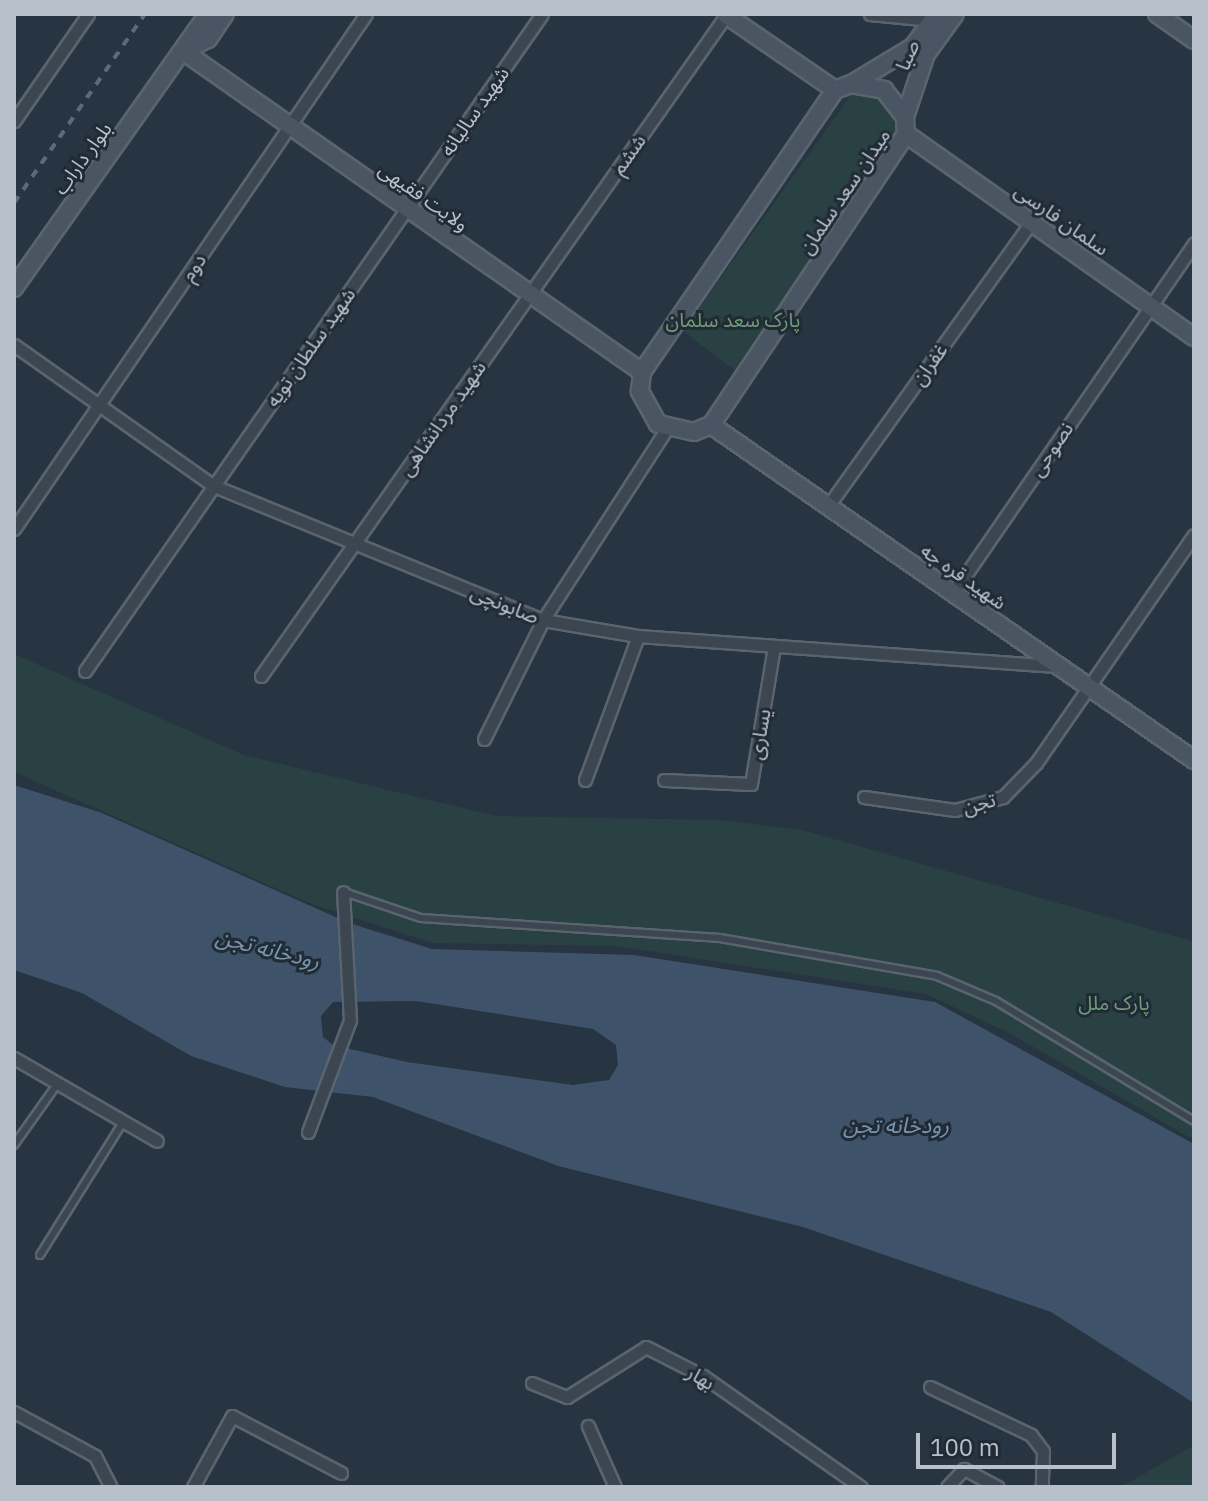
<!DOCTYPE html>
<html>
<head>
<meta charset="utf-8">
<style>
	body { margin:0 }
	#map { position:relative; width:1208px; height:1501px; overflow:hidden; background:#273441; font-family:"IBM Plex Sans","Noto Sans Arabic",sans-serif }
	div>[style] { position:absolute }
	.green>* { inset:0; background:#294142 }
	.water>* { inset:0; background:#3e5369 }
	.roads { filter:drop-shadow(2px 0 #59646e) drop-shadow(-2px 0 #59646e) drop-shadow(0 2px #59646e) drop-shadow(0 -2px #59646e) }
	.lane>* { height:6px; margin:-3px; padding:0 3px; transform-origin:3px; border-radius:3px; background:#3b4651 }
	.street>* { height:11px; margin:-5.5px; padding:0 5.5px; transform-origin:5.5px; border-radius:5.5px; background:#3b4651 }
	.secondary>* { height:16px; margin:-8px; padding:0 8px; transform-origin:8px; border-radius:8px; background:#495563 }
	.rail>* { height:4px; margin-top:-2px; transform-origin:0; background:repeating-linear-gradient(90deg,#5d6a77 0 8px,transparent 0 16px) }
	span { translate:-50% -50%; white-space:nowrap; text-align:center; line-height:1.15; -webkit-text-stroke:6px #202b36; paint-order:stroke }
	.street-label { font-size:20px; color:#b8c1cb }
	.park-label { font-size:20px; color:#709b77 }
	.water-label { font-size:22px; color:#7a94ac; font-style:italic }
	.frame { position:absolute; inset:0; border:16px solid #b8c1cb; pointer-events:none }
	.scale { position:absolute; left:916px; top:1433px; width:200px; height:36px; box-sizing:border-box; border:4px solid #b8c1cb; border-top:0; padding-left:10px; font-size:24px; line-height:28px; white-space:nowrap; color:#b8c1cb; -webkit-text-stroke:6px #202b36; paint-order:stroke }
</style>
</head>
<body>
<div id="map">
	<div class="green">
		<div style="clip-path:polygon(853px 92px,880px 95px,897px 113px,899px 133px,738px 373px,683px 331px)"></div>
		<div style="clip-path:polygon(14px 654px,244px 755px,496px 816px,720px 820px,802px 830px,1188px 940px,1194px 943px,1194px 1140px,1009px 1033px,926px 994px,616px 946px,433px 943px,314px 905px,14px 772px)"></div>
		<div style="clip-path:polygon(1194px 1445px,1194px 1487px,1121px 1487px)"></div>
	</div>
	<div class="water">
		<div style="clip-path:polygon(evenodd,14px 785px,102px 813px,349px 923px,432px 949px,634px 955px,935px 1002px,1194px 1144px,1194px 1403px,1051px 1312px,803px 1227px,558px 1166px,373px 1097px,285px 1087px,191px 1056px,82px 993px,14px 970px,14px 785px,416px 1001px,593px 1029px,616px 1045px,618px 1065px,609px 1080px,573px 1085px,407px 1062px,333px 1045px,323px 1037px,321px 1016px,333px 1002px,416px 1001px)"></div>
	</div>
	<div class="roads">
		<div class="lane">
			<div style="left:344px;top:892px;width:81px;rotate:18.7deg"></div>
			<div style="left:421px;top:918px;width:300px;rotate:3.8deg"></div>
			<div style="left:720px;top:938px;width:220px;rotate:9.9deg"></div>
			<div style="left:937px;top:976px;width:64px;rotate:23deg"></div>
			<div style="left:996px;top:1001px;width:232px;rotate:31.2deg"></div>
			<div style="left:14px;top:1145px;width:72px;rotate:-54.6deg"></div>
			<div style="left:40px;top:1255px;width:157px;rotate:-58deg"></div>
		</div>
		<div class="street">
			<div style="left:870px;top:14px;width:62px;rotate:5.5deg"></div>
			<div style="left:14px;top:121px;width:130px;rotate:-55.3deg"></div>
			<div style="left:14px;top:345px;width:245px;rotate:35.2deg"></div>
			<div style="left:214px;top:486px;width:355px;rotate:22.2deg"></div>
			<div style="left:543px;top:620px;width:96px;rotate:9.6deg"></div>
			<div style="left:638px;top:636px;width:419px;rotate:4.1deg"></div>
			<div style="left:828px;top:506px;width:349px;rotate:-54.4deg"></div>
			<div style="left:14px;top:529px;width:624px;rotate:-55.65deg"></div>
			<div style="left:953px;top:593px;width:425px;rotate:-55.4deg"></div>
			<div style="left:85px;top:671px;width:800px;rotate:-55.18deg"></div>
			<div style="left:261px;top:676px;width:810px;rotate:-54.86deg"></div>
			<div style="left:484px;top:739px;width:133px;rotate:-63.6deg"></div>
			<div style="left:543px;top:620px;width:229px;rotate:-57.1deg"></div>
			<div style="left:585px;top:780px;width:153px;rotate:-69.8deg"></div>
			<div style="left:664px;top:780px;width:87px;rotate:2.6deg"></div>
			<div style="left:751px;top:784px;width:140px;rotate:-80.5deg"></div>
			<div style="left:864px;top:797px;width:92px;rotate:8.1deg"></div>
			<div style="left:955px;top:810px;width:50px;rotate:-15.2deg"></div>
			<div style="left:1003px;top:797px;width:47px;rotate:-45.9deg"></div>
			<div style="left:1036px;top:763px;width:277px;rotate:-55.3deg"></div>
			<div style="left:14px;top:1058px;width:165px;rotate:30.1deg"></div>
			<div style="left:308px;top:1132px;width:120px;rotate:-69.4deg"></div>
			<div style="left:350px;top:1020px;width:128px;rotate:-93.1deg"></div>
			<div style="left:532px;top:1383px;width:38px;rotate:22deg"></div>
			<div style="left:567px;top:1397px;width:93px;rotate:-32.3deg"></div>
			<div style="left:646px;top:1347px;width:64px;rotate:27deg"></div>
			<div style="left:703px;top:1376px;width:193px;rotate:35.1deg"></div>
			<div style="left:930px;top:1387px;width:112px;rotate:25.4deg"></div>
			<div style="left:1031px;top:1435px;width:20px;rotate:53deg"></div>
			<div style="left:1043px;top:1451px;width:36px;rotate:92deg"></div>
			<div style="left:14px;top:1412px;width:92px;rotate:28.5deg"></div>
			<div style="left:95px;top:1456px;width:35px;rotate:63deg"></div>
			<div style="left:588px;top:1426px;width:67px;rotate:66.1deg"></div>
			<div style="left:193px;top:1487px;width:81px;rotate:-61.2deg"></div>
			<div style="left:232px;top:1416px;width:123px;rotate:27.6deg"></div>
			<div style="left:947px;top:1487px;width:25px;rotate:-47deg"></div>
			<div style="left:964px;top:1469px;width:38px;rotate:28deg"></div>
		</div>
		<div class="secondary">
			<div style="left:1157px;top:14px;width:45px;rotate:35.1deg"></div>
			<div style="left:726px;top:15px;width:132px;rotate:34.5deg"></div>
			<div style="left:185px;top:50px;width:25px;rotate:-26deg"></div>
			<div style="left:208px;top:39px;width:30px;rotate:-56deg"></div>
			<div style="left:183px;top:51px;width:560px;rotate:34.97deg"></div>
			<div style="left:853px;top:83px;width:70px;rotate:-31deg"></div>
			<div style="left:913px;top:47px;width:41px;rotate:-54deg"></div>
			<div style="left:851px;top:84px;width:34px;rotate:10deg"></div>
			<div style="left:884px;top:90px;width:34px;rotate:52deg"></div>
			<div style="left:905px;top:117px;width:17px;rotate:87deg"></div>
			<div style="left:906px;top:134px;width:350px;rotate:123.8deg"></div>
			<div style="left:711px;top:425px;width:18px;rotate:158deg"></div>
			<div style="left:694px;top:432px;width:37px;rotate:-167deg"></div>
			<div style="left:658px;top:424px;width:38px;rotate:-119deg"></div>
			<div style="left:640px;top:391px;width:19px;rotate:-84deg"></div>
			<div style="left:642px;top:372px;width:342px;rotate:-55.6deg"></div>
			<div style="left:835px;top:90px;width:17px;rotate:-21deg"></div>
			<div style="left:905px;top:117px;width:66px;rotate:-71.6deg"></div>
			<div style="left:926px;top:54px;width:49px;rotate:-54.1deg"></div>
			<div style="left:906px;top:134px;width:352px;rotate:35.2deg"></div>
			<div style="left:14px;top:288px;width:336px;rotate:-54.7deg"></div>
			<div style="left:711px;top:425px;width:588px;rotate:34.74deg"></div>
		</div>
	</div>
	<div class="rail">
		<div style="left:14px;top:203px;width:230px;rotate:-55.3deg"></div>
	</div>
	<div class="street-label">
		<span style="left:907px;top:55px;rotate:-66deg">صبا</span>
		<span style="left:474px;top:111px;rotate:-55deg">شهید سالیانه</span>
		<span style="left:628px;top:154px;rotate:-55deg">ششم</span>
		<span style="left:82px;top:158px;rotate:-54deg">بلوار داراب</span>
		<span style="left:844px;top:191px;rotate:-56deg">میدان سعد سلمان</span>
		<span style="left:424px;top:196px;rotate:35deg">ولایت فقیهی</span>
		<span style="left:1062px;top:219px;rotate:35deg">سلمان فارسی</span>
		<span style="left:193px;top:267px;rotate:-56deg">دوم</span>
		<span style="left:310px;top:347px;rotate:-55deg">شهید سلطان تویه</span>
		<span style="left:929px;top:364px;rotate:-54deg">غفران</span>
		<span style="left:442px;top:418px;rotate:-55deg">شهید مردانشاهی</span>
		<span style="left:1051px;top:449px;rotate:-56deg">نصوحی</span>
		<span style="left:964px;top:576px;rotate:35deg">شهید قره جه</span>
		<span style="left:505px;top:604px;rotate:22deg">صابونچی</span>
		<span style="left:759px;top:734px;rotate:-80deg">یساری</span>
		<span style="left:979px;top:803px;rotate:-16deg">تجن</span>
		<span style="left:701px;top:1377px;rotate:31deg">بهار</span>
	</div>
	<div class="park-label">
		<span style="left:733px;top:319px">پارک سعد سلمان</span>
		<span style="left:1114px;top:1002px">پارک ملل</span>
	</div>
	<div class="water-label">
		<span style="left:268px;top:948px;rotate:14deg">رودخانه تجن</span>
		<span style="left:896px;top:1125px">رودخانه تجن</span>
	</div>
	<div class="frame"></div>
	<div class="scale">100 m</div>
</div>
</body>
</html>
